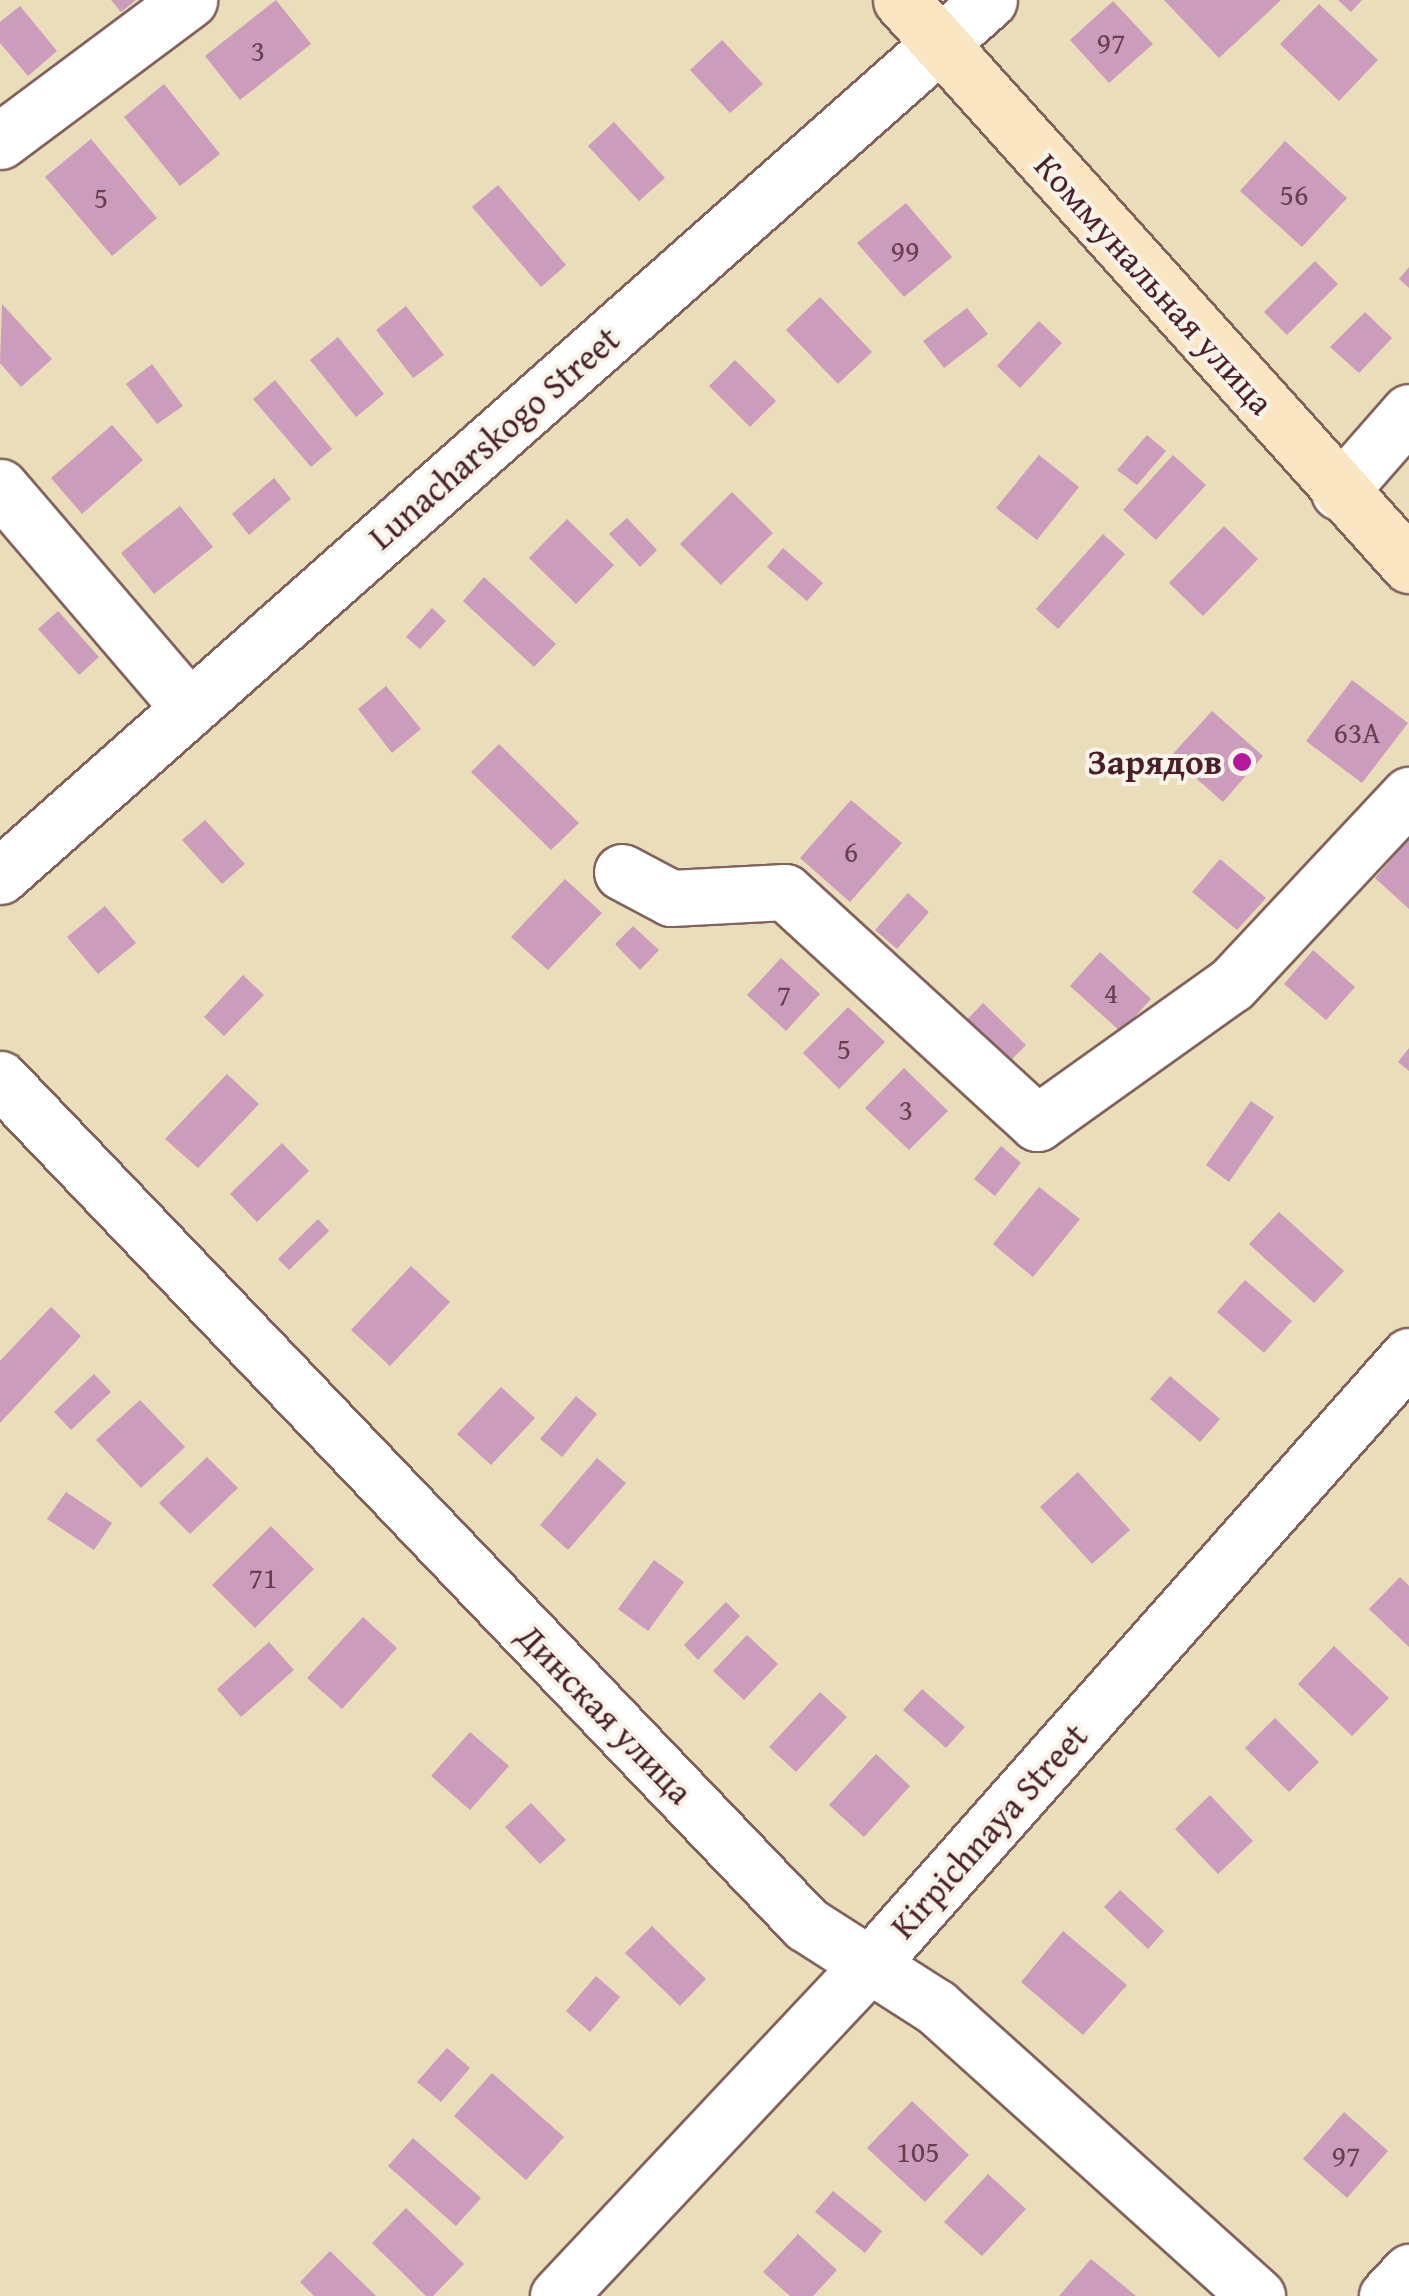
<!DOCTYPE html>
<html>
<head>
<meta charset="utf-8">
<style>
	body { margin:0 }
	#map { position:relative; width:1409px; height:2296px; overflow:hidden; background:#eaddba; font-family:"Gentium Book Plus",serif }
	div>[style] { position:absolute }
	.building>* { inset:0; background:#cb9cbc }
	.roads { filter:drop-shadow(2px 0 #82625d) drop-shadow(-2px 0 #82625d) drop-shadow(0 2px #82625d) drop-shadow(0 -2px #82625d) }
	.street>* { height:55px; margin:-27.5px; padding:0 27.5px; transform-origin:27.5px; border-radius:27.5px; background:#fff }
	.secondary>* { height:55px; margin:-27.5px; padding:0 27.5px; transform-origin:27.5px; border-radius:27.5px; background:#fbe6c4 }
	.dots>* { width:28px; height:28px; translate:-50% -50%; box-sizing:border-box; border:5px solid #f7f3e8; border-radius:50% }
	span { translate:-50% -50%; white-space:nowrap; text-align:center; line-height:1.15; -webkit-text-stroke:8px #f7f3e8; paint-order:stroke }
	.number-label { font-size:30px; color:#6a3e4f }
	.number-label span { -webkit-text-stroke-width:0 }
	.street-label { font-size:35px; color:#4a1f2b }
	.poi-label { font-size:35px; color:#4a1f2b; font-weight:700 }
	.right { translate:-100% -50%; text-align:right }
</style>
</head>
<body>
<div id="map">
	<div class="building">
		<div style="clip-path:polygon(111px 0,136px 0,121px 12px)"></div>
		<div style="clip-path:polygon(276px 0,311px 44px,240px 100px,205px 56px)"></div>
		<div style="clip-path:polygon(1164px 0,1281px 0,1219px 58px)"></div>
		<div style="clip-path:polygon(1338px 0,1362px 0,1351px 12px)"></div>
		<div style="clip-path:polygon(1113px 1px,1153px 44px,1109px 83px,1070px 40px)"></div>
		<div style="clip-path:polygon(1319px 4px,1378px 60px,1339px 101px,1280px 44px)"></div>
		<div style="clip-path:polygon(20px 6px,57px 51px,28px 76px,0 43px,0 22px)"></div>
		<div style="clip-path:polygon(722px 40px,763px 84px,730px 113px,690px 70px)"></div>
		<div style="clip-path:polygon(164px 84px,220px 154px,180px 186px,124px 117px)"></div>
		<div style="clip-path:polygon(614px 122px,665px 178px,639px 201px,588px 146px)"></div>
		<div style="clip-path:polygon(91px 139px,157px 218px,112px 256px,45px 177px)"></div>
		<div style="clip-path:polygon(1285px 141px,1347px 198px,1302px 247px,1240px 191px)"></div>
		<div style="clip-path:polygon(498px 185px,566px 265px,541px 287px,472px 207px)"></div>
		<div style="clip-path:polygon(906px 203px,952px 257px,904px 297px,857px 243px)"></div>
		<div style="clip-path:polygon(1315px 261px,1338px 284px,1287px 335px,1264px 312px)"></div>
		<div style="clip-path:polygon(1409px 267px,1409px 288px,1399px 279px)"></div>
		<div style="clip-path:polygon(820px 297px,872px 352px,838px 384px,786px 330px)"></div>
		<div style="clip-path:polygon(2px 304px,52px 359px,21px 387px,0 363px)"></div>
		<div style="clip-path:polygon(406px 306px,444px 355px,413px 378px,376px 330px)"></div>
		<div style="clip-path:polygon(967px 308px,988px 334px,944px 368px,923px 341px)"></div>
		<div style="clip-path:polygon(1365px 312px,1392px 338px,1359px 373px,1330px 347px)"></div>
		<div style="clip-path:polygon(1039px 321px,1062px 343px,1020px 388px,997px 366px)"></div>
		<div style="clip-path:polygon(338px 337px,384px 394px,356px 417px,310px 360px)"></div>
		<div style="clip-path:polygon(735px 360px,776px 401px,750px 427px,709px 386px)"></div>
		<div style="clip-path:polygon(152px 364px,183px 406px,157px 424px,126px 384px)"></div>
		<div style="clip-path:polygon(275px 380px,332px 449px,311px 467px,253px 399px)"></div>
		<div style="clip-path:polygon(112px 425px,143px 460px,82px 514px,51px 478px)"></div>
		<div style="clip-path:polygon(1147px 435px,1166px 451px,1137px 485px,1117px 470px)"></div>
		<div style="clip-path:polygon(1039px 455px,1079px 487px,1037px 540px,996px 508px)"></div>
		<div style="clip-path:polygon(1173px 455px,1206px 485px,1156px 540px,1123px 510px)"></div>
		<div style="clip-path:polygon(274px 478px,291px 499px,249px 535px,232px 514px)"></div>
		<div style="clip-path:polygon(732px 492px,773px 533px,721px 585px,680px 544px)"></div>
		<div style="clip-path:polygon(180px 506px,213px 547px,154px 594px,121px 553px)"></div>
		<div style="clip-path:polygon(627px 518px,657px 550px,640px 567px,609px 534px)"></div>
		<div style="clip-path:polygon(567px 519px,614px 565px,576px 604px,529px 558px)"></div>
		<div style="clip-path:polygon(1224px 526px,1258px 559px,1203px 616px,1169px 583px)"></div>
		<div style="clip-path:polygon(1103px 534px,1125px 554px,1058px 629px,1036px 609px)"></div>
		<div style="clip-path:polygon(783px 548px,823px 583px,807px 601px,767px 567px)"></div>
		<div style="clip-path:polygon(484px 577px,556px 644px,534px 667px,463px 601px)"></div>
		<div style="clip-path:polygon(432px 608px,446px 621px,420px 649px,406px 637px)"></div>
		<div style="clip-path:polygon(58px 611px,99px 657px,79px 675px,38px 629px)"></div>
		<div style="clip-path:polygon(1352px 680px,1408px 723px,1362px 783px,1306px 741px)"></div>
		<div style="clip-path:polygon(386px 686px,421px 729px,392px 753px,358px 709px)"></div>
		<div style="clip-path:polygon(1212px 711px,1263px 756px,1223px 802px,1171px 756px)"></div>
		<div style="clip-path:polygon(499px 744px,579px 823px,551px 850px,471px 772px)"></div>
		<div style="clip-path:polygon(851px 800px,902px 843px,850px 902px,800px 858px)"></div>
		<div style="clip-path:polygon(205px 820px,245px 864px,222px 884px,182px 840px)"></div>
		<div style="clip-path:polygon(1409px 839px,1409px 909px,1375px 878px)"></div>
		<div style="clip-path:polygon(1220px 859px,1266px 898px,1237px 930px,1192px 892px)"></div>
		<div style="clip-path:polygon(565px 879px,602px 913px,548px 970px,511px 937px)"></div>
		<div style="clip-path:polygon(908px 893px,929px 912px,897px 949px,875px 930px)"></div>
		<div style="clip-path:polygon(105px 906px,136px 943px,98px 974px,67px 937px)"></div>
		<div style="clip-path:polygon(633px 926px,659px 950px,640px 970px,615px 944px)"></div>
		<div style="clip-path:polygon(1313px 950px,1355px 987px,1326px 1020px,1284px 984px)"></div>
		<div style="clip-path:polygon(1100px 952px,1151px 999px,1121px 1032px,1070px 986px)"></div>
		<div style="clip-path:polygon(781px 958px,820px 994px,786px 1031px,747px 995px)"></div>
		<div style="clip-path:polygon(243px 975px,264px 995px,224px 1036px,204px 1017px)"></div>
		<div style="clip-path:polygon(983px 1003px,1026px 1045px,1004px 1067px,961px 1026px)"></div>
		<div style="clip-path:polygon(848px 1007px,885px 1042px,839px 1089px,803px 1053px)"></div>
		<div style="clip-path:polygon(1409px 1048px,1409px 1071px,1398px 1062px)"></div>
		<div style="clip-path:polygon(904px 1068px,948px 1111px,909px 1150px,865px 1108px)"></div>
		<div style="clip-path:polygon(227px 1074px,259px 1104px,198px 1168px,165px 1139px)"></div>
		<div style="clip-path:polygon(1251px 1101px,1274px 1117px,1229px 1182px,1206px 1165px)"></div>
		<div style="clip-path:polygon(282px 1143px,309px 1171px,257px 1222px,230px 1194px)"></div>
		<div style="clip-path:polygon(1001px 1146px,1021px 1163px,995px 1196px,974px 1179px)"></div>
		<div style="clip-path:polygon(1039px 1187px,1080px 1219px,1033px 1277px,993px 1244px)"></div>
		<div style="clip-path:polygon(1279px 1212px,1344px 1271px,1314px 1303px,1249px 1244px)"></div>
		<div style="clip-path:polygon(318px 1219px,329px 1231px,289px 1270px,278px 1259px)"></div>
		<div style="clip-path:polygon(411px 1266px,450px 1302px,390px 1366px,351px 1330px)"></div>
		<div style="clip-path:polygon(1245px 1280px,1292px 1321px,1264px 1353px,1217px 1312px)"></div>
		<div style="clip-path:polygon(51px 1307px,81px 1336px,0 1423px,0 1361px)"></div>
		<div style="clip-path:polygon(94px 1374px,111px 1392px,71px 1430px,54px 1412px)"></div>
		<div style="clip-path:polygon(1170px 1376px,1220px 1419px,1200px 1442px,1150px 1399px)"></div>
		<div style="clip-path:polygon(501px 1387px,535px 1418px,491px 1465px,457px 1434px)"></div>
		<div style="clip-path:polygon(576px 1396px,597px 1414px,562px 1457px,540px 1439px)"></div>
		<div style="clip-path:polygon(140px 1400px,185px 1447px,141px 1488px,96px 1440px)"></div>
		<div style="clip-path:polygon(207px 1457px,238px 1488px,190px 1534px,159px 1503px)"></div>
		<div style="clip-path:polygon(597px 1458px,626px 1483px,568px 1550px,540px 1525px)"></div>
		<div style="clip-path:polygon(1078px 1472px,1130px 1530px,1092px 1564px,1040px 1507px)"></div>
		<div style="clip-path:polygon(66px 1492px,112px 1523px,94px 1550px,47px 1519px)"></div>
		<div style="clip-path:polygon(271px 1526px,314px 1569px,255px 1628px,212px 1585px)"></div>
		<div style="clip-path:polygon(654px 1560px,684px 1582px,648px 1631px,618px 1609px)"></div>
		<div style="clip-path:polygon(1400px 1577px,1409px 1586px,1409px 1647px,1369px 1609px)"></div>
		<div style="clip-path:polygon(726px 1602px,740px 1616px,698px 1660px,684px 1645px)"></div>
		<div style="clip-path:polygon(363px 1617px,397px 1648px,342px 1709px,307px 1678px)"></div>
		<div style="clip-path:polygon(747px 1635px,778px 1664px,744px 1700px,713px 1671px)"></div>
		<div style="clip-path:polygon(269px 1642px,294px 1670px,241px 1717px,217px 1689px)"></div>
		<div style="clip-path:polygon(1334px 1646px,1389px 1698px,1352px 1736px,1298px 1684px)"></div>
		<div style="clip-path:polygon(922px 1689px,965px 1727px,946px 1748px,903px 1710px)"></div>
		<div style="clip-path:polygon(820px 1692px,847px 1717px,796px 1772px,769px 1747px)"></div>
		<div style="clip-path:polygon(1275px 1718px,1319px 1762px,1289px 1792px,1245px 1748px)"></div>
		<div style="clip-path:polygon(470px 1732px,509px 1766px,470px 1810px,431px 1776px)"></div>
		<div style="clip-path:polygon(876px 1754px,910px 1786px,864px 1837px,829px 1805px)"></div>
		<div style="clip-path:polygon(1210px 1795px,1253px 1841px,1218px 1874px,1175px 1829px)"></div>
		<div style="clip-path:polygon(531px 1803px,566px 1840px,540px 1864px,505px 1827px)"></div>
		<div style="clip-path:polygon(1120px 1890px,1164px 1931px,1148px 1949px,1104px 1907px)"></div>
		<div style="clip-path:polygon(652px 1926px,706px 1979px,680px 2006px,625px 1953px)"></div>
		<div style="clip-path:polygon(1063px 1931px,1127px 1985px,1083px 2035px,1021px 1982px)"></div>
		<div style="clip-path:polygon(596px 1976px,620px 1997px,590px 2032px,566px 2011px)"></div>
		<div style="clip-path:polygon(447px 2048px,470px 2068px,441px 2102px,417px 2082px)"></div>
		<div style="clip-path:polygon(492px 2073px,564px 2137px,526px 2180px,454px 2116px)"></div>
		<div style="clip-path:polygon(912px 2101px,969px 2155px,925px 2202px,867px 2148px)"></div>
		<div style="clip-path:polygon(1344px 2112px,1388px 2151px,1347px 2198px,1303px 2159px)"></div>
		<div style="clip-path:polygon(413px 2138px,481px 2198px,456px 2226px,388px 2166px)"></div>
		<div style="clip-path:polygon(988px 2174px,1026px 2209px,982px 2256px,944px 2222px)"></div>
		<div style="clip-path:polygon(833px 2191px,882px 2231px,865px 2253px,815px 2212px)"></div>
		<div style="clip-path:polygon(406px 2208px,464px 2264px,433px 2296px,426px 2296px,372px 2243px)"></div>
		<div style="clip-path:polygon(798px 2234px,837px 2270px,813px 2296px,790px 2296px,763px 2272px)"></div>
		<div style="clip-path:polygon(330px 2251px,376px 2296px,314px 2296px,300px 2282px)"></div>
		<div style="clip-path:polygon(1091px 2259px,1136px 2296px,1059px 2296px)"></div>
	</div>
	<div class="roads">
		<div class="street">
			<div style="left:0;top:141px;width:236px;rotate:-36.7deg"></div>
			<div style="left:0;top:487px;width:289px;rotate:49.4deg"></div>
			<div style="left:1339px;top:492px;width:106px;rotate:-48.8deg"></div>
			<div style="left:622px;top:872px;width:55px;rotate:28deg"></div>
			<div style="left:671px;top:898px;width:114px;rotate:-3deg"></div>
			<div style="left:785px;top:892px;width:342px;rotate:42.5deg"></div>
			<div style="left:1037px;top:1123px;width:239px;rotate:-35.5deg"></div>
			<div style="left:1232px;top:984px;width:259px;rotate:-46.9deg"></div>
			<div style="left:0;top:876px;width:1321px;rotate:-41.53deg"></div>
			<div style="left:0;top:1079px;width:1168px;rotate:46.35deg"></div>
			<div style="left:806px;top:1924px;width:154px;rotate:32.6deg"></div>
			<div style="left:936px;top:2007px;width:432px;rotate:42deg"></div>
			<div style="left:558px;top:2296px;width:457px;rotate:-46.8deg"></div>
			<div style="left:871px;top:1963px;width:811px;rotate:-48.45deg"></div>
			<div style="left:1387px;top:2296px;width:33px;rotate:-47deg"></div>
		</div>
		<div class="secondary">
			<div style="left:901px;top:0;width:760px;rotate:48.04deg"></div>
		</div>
	</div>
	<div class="dots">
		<div style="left:1242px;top:762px;background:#b5179e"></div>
	</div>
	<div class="number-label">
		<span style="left:1111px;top:42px">97</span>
		<span style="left:258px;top:50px">3</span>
		<span style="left:1294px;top:194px">56</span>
		<span style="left:101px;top:197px">5</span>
		<span style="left:905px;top:250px">99</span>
		<span style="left:1357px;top:732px">63А</span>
		<span style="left:851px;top:851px">6</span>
		<span style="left:1111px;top:992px">4</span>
		<span style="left:784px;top:994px">7</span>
		<span style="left:844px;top:1048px">5</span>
		<span style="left:906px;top:1109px">3</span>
		<span style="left:263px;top:1577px">71</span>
		<span style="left:918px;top:2151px">105</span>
		<span style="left:1346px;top:2155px">97</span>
	</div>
	<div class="street-label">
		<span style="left:1154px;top:284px;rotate:48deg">Коммунальная улица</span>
		<span style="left:494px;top:438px;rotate:-41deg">Lunacharskogo Street</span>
		<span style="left:605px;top:1714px;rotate:46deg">Динская улица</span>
		<span style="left:989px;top:1831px;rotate:-48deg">Kirpichnaya Street</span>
	</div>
	<div class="poi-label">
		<span class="right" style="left:1222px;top:762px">Зарядов</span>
	</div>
</div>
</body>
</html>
